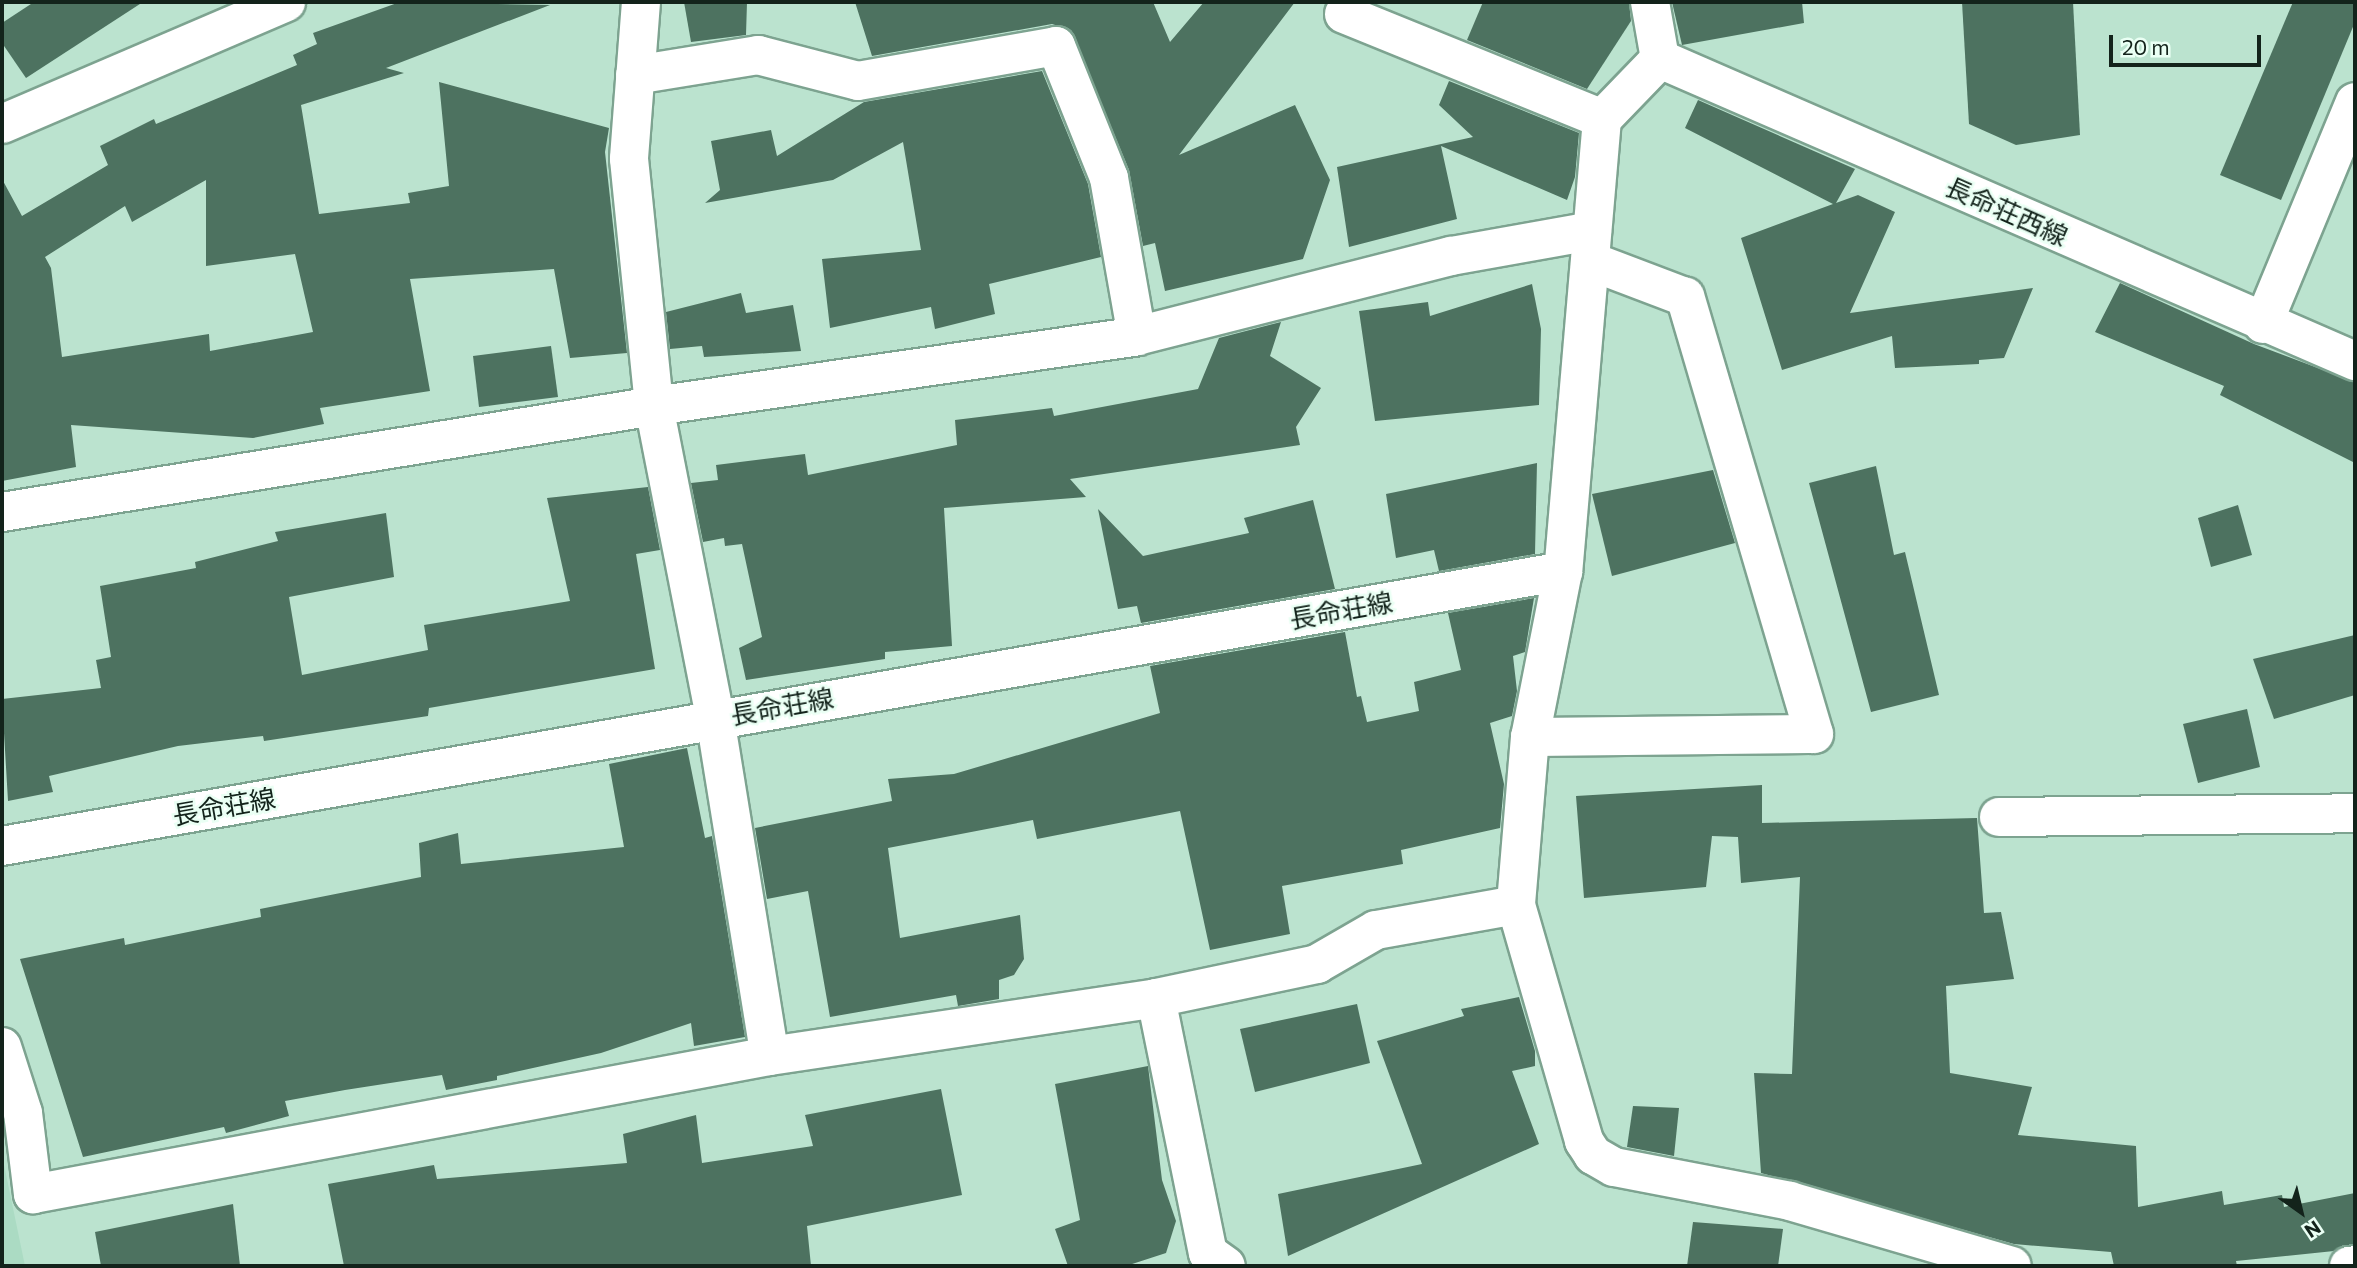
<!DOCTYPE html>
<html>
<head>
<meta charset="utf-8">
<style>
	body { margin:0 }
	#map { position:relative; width:2357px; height:1268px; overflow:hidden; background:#bbe3cf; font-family:Commissioner,"Noto Sans JP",sans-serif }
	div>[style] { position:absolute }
	.built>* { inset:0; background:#abdbc3 }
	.building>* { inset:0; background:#4d7260 }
	.roads { filter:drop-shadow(2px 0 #7da390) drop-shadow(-2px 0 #7da390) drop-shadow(0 2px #7da390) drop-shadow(0 -2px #7da390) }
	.minor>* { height:38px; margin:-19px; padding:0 19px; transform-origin:19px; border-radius:19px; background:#fff }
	span { translate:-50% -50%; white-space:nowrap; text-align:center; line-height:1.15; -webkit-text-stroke:5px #eafff4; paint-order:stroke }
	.street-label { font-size:26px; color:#13231b }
	.frame { position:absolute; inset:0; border:4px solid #13231b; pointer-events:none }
	.north { position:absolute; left:2266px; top:1177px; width:70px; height:70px; -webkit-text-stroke:5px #eafff4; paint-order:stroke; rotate:146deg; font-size:19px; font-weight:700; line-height:28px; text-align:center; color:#13231b }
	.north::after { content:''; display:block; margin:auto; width:24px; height:32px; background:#13231b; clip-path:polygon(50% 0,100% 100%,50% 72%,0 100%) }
	.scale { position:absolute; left:2109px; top:35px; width:152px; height:32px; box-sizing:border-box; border:4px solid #13231b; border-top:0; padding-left:9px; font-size:21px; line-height:24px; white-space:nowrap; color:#13231b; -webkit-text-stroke:5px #eafff4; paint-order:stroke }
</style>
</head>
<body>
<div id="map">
	<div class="built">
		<div style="clip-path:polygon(2px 1155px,25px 1266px,2px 1266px)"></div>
	</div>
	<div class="building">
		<div style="clip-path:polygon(34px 2px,143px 2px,26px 78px,2px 43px,2px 23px)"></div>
		<div style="clip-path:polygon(evenodd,400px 2px,550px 5px,386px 68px,404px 73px,301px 105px,319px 214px,410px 203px,408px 193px,449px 186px,439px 82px,609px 128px,605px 152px,627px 353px,570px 358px,554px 269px,410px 279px,430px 391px,320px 408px,324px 424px,253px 438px,71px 425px,76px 467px,2px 481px,2px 179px,22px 216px,108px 165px,100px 146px,154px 119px,156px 124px,297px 65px,293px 55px,317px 44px,313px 33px,400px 2px,206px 180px,206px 266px,295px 254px,313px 332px,210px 351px,209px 334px,62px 357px,51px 268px,45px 257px,125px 206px,132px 222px,206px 180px)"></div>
		<div style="clip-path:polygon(684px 2px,747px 2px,746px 35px,691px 42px)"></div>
		<div style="clip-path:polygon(855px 2px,1153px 2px,1170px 42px,1204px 2px,1295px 2px,1179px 155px,1295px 105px,1330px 180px,1303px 259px,1165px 291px,1155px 243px,1143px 246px,1129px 170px,1071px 30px,1052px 24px,872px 56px)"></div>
		<div style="clip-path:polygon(1483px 2px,1629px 2px,1631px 21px,1587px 89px,1467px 40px)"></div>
		<div style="clip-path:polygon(1672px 2px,1802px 2px,1804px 23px,1682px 45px)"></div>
		<div style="clip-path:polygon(1962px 2px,2073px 2px,2080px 135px,2016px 145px,1969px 124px)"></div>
		<div style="clip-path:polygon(2293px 2px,2355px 2px,2355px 22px,2281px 200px,2220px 175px)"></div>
		<div style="clip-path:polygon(1042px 71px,1088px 184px,1101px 257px,989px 284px,995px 314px,935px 329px,931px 307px,830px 328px,822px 259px,921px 250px,903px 142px,833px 180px,705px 203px,720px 190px,711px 141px,771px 130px,777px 156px,864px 102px)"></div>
		<div style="clip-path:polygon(1449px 81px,1579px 133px,1575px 177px,1567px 200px,1441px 146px,1457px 219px,1349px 247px,1337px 167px,1473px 137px,1439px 105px)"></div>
		<div style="clip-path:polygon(1698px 100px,1855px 169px,1836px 203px,1858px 195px,1895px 212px,1850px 313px,2033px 288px,2004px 358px,1979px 360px,1979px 364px,1895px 368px,1892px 336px,1782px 370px,1741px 238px,1833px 204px,1685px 128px)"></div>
		<div style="clip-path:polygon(2120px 283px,2254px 344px,2355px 382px,2355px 463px,2220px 395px,2224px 386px,2095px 332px)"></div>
		<div style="clip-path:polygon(1532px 284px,1541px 329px,1539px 405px,1375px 421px,1359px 311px,1428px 302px,1430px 316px)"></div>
		<div style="clip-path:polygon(741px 293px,746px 313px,793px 305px,801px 351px,704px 357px,702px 346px,670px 349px,666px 312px)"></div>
		<div style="clip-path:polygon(1281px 322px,1270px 356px,1321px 388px,1296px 427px,1300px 445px,1070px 479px,1086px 497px,944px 508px,952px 646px,885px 652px,885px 659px,746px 680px,739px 648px,762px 637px,742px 544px,725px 546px,724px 538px,703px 542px,691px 483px,718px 480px,716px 465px,805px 454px,808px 475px,957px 445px,955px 420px,1052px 408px,1054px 416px,1198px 389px,1219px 338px)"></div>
		<div style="clip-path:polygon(551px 346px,558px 397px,479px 407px,473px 356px)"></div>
		<div style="clip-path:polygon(1537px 463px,1535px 554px,1439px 571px,1434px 550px,1396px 558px,1386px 494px)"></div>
		<div style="clip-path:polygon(1876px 466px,1894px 555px,1905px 552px,1939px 695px,1871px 712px,1809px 483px)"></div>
		<div style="clip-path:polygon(1713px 470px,1735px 543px,1612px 576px,1592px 494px)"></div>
		<div style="clip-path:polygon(648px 487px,660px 550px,636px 554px,655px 669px,429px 708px,428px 716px,264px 741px,263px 736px,178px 746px,49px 776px,53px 792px,8px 801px,2px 699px,101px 688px,96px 660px,111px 657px,100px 586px,196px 568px,195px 562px,278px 541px,275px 532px,386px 513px,394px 577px,289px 597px,302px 675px,428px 650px,424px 625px,570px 601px,547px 498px)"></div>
		<div style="clip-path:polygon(1313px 500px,1335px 589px,1141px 623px,1137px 606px,1118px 609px,1098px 509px,1143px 556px,1249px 533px,1244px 518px)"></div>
		<div style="clip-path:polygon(2238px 505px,2252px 555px,2211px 567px,2198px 518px)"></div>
		<div style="clip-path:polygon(1534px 598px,1525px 652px,1513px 656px,1517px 691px,1512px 716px,1490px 723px,1504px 784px,1500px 828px,1401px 850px,1403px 864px,1282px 886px,1290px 934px,1210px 950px,1180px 811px,1037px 839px,1033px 820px,888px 848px,900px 938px,1020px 915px,1024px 959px,1014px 975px,999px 980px,999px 999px,958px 1006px,956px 995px,830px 1017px,808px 891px,767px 899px,755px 828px,892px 801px,888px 779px,954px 774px,1160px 713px,1150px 666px,1345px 632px,1357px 697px,1361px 696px,1367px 722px,1419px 711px,1414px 682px,1461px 670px,1448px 613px)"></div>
		<div style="clip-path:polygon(2355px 635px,2355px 695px,2274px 719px,2253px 659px)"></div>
		<div style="clip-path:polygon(2247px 709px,2260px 767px,2198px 783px,2183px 724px)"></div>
		<div style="clip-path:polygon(687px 748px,705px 838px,712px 836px,745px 1037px,694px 1046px,691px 1023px,601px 1053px,497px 1076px,497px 1080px,446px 1090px,442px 1075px,345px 1090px,285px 1101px,289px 1116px,226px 1133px,224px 1127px,83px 1157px,20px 959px,124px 938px,125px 945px,261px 917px,260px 909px,421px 877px,419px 843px,458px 833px,461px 864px,624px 847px,609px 764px)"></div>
		<div style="clip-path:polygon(1762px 785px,1762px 823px,1977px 818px,1984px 913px,2001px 912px,2014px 979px,1946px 986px,1950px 1073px,2032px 1087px,2018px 1135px,2136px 1146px,2138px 1207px,2222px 1191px,2224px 1205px,2282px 1195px,2284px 1207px,2355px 1193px,2355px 1244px,2334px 1251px,2236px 1261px,2237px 1266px,2114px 1266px,2111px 1252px,2014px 1244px,1761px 1173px,1754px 1073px,1792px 1074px,1800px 877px,1741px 883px,1738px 837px,1712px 836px,1706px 887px,1584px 898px,1576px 796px)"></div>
		<div style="clip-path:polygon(1519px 997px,1535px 1051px,1535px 1066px,1512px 1071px,1539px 1144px,1288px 1256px,1278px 1194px,1422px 1164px,1377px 1041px,1464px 1016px,1461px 1009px)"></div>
		<div style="clip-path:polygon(1357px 1004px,1370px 1063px,1255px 1092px,1240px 1029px)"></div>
		<div style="clip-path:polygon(1148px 1066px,1162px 1180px,1176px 1221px,1166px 1253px,1126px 1266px,1068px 1266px,1055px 1229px,1080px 1220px,1055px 1084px)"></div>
		<div style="clip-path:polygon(941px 1089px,962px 1195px,807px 1226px,811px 1266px,344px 1266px,328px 1184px,434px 1165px,437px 1179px,627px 1163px,623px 1134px,696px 1115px,702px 1163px,813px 1146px,805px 1115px)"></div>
		<div style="clip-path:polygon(1633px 1106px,1679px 1108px,1674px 1156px,1627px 1147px)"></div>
		<div style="clip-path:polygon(233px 1204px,240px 1266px,101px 1266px,95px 1232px)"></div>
		<div style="clip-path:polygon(1693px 1222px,1783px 1229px,1778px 1266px,1687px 1266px)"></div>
	</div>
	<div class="roads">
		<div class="minor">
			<div style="left:641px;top:2px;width:157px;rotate:94.4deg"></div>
			<div style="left:629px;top:159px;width:248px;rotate:84.2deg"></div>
			<div style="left:654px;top:406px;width:318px;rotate:78.9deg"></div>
			<div style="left:715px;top:718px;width:342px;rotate:80.8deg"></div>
			<div style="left:1650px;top:2px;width:58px;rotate:80deg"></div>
			<div style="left:1344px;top:14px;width:279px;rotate:22.1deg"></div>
			<div style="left:1660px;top:59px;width:83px;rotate:134deg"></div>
			<div style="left:1602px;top:119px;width:454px;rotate:94.9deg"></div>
			<div style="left:1563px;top:571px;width:169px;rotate:101.2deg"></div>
			<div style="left:1530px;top:737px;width:169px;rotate:94.8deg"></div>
			<div style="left:1516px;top:905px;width:246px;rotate:73.9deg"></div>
			<div style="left:1584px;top:1141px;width:17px;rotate:57deg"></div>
			<div style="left:1593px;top:1155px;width:24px;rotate:30deg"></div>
			<div style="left:1614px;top:1167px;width:179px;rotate:10.9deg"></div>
			<div style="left:1790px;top:1201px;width:231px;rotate:16.3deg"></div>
			<div style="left:1660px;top:59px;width:758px;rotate:23.49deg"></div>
			<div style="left:635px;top:75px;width:125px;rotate:-9.2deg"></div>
			<div style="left:758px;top:55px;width:103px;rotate:14.6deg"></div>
			<div style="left:858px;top:81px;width:201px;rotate:-10deg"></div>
			<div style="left:1056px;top:46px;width:142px;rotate:68.1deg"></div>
			<div style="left:1109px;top:178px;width:160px;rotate:80deg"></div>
			<div style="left:2px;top:124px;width:309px;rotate:-23.2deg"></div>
			<div style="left:2263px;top:324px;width:240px;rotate:-67.5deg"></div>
			<div style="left:2px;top:512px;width:661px;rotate:-9.23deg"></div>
			<div style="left:654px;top:406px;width:488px;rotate:-8.2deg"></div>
			<div style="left:1137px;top:336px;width:324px;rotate:-14.3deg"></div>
			<div style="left:1451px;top:256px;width:143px;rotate:-10.1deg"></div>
			<div style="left:1530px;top:737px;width:284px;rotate:-0.6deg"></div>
			<div style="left:1814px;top:734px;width:456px;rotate:-106.4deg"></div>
			<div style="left:1685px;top:297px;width:98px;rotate:-159.2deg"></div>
			<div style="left:1999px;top:817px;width:356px;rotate:-0.6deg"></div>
			<div style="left:2px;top:846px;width:1585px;rotate:-9.99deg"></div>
			<div style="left:1156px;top:998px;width:260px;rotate:78.5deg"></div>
			<div style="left:1208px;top:1253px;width:22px;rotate:36deg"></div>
			<div style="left:2px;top:1047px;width:69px;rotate:72.3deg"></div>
			<div style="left:23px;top:1113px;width:82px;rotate:83deg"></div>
			<div style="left:33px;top:1194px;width:750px;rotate:-10.61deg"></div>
			<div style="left:770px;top:1056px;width:390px;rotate:-8.5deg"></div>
			<div style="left:1156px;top:998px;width:165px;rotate:-11.9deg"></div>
			<div style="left:1317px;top:964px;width:68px;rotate:-30deg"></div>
			<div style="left:1376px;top:930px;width:142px;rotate:-10.1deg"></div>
			<div style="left:2349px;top:1266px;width:6px;rotate:-9deg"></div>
		</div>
	</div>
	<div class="street-label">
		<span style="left:2007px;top:211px;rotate:24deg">長命荘西線</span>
		<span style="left:1341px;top:610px;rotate:-10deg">長命荘線</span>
		<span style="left:782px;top:706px;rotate:-10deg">長命荘線</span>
		<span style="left:224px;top:806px;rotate:-10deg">長命荘線</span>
	</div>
	<div class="frame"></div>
	<div class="north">N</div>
	<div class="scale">20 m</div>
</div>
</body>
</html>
